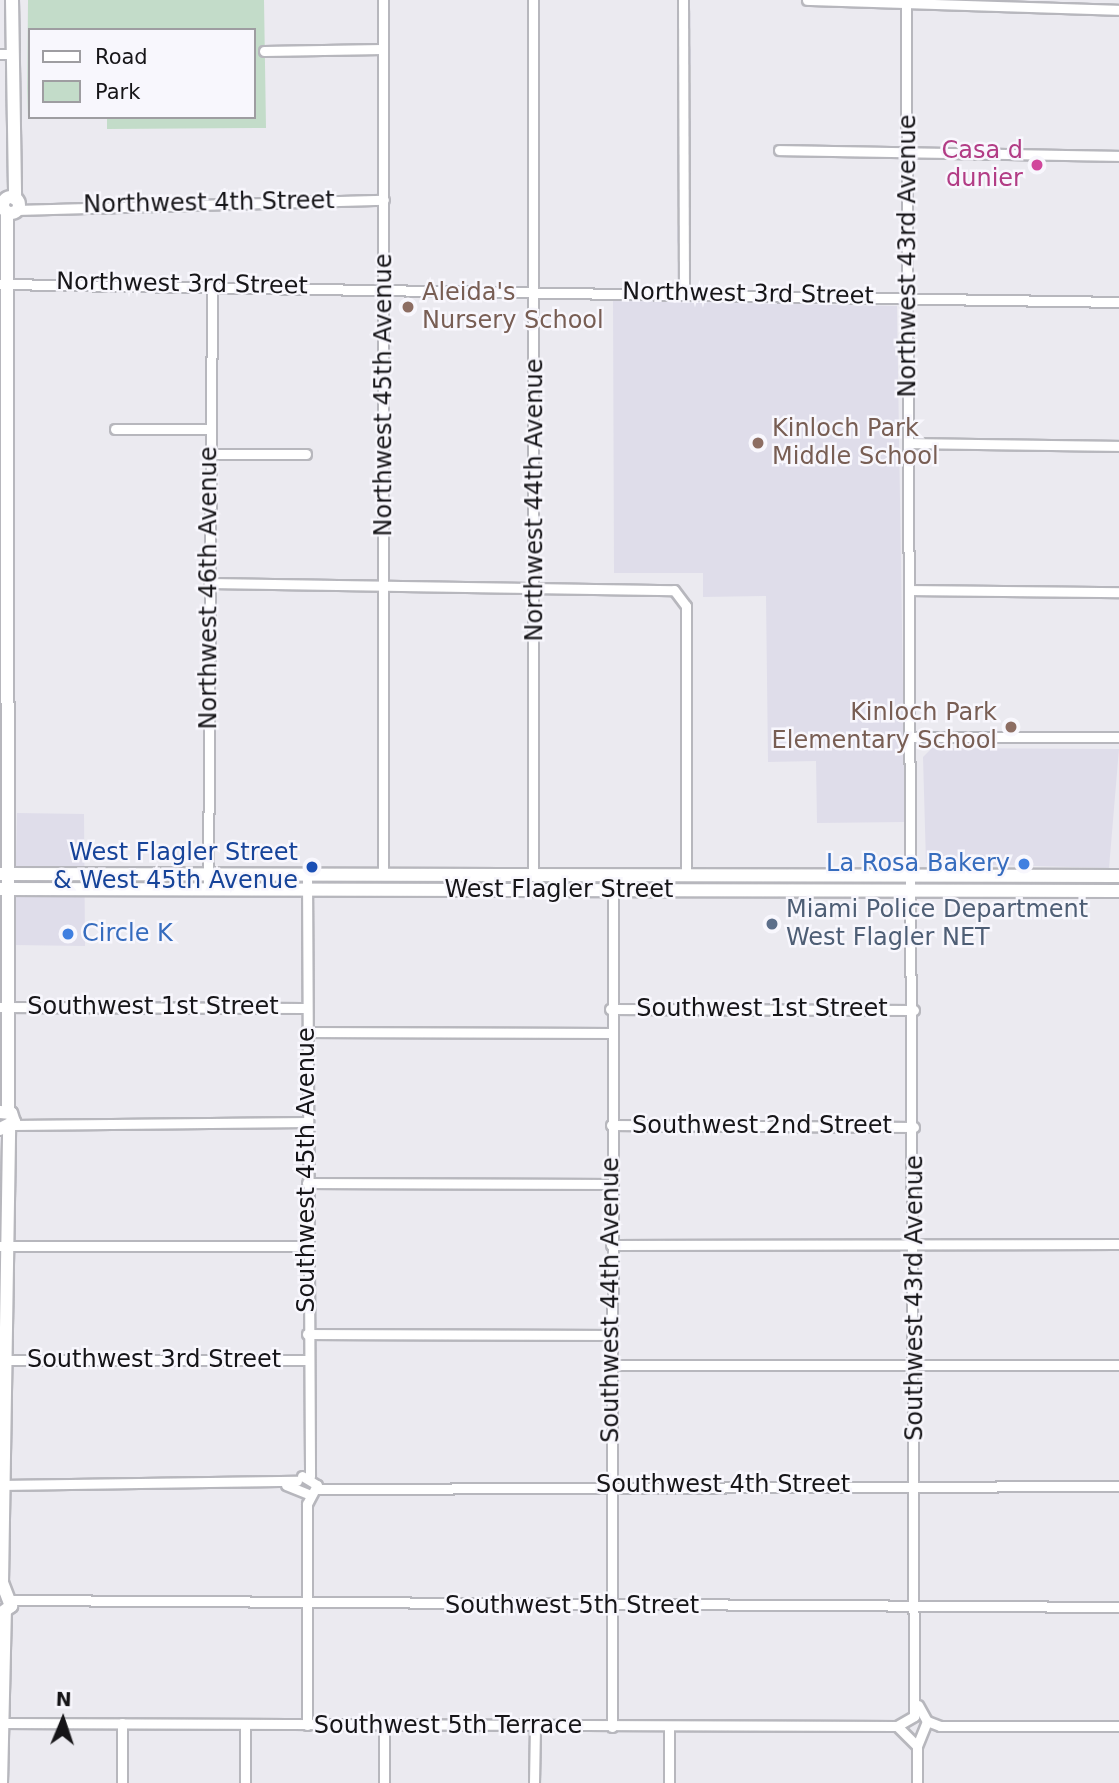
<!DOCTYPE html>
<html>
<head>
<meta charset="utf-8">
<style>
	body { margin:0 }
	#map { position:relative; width:1119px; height:1783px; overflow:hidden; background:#ebeaf0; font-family:"DejaVu Sans",sans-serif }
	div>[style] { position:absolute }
	.built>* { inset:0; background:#dfddea }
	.green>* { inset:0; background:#c3dcc9 }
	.roads { filter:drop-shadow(2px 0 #b7b7bd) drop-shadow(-2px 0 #b7b7bd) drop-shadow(0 2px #b7b7bd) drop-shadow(0 -2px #b7b7bd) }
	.street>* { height:9px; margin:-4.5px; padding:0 4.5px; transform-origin:4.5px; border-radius:4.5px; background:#fff }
	.secondary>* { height:12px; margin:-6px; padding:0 6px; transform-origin:6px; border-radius:6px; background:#fff }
	.secondary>.ring { margin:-6px; padding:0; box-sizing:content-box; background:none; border:12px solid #fff; border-radius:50% }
	.dots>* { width:19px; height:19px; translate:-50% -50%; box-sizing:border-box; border:4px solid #f8f7fd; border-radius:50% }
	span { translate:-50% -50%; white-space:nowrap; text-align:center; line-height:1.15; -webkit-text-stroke:5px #f8f7fd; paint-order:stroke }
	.hotel-label { font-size:24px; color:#b23c85 }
	.right { translate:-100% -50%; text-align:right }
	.street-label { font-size:24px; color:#161518 }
	.education-label { font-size:24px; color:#785e54 }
	.left { translate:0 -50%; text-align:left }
	.transit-label { font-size:24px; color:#164399 }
	.shop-label { font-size:24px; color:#366cbe }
	.service-label { font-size:24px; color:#4e5e75 }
	.legend { position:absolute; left:28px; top:28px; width:228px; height:91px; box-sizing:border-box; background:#f8f7fd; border:2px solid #9e9da1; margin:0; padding:9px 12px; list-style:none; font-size:21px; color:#161518 }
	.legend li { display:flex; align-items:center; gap:14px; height:35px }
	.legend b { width:35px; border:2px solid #9e9da1 }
	.north { position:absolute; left:28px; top:1685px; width:70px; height:70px; -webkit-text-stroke:5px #f8f7fd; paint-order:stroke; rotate:2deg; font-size:19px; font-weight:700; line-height:28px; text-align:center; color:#161518 }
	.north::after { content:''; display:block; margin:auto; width:24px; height:32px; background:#161518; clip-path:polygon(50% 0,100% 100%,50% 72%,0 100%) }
</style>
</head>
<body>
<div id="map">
	<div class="built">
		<div style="clip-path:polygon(613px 300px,897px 306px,905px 822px,817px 823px,816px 761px,768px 762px,766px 596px,703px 597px,703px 573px,614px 573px)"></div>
		<div style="clip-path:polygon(932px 748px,1119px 749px,1109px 868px,926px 863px,923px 757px)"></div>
		<div style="clip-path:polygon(17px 813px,84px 814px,85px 946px,14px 945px)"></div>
	</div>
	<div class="green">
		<div style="clip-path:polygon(28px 0,264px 0,266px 128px,107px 129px,107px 117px,254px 117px,254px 30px,30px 30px,27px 117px)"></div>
	</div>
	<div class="roads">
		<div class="street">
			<div style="left:533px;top:0;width:875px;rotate:90deg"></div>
			<div style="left:683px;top:0;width:293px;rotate:89.8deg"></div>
			<div style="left:807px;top:0;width:312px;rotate:1.8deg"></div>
			<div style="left:264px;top:51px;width:118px;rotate:-1deg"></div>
			<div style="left:0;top:54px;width:12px"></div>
			<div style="left:779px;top:150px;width:340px;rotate:1deg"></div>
			<div style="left:0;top:202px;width:4px;rotate:-14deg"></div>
			<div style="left:16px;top:210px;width:368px;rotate:-1.6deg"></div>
			<div style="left:0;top:284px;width:1119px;rotate:0.92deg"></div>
			<div style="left:115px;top:429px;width:95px"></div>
			<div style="left:909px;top:443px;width:210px;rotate:0.8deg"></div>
			<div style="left:209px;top:454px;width:97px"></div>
			<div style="left:209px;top:583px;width:465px;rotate:0.9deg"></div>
			<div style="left:674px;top:590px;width:20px;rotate:53deg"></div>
			<div style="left:686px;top:606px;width:269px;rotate:90deg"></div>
			<div style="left:911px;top:590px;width:208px;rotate:0.6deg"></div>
			<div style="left:911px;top:737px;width:208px"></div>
			<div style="left:307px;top:875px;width:601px;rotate:89.71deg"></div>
			<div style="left:383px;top:875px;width:875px;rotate:-90deg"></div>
			<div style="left:208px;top:889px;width:602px;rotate:-89.62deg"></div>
			<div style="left:0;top:1007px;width:306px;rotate:0.2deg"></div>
			<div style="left:610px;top:1009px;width:304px;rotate:0.2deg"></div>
			<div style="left:306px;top:1032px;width:304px;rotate:0.2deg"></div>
			<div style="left:13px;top:1125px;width:295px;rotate:-0.6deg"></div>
			<div style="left:611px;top:1125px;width:303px;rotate:0.4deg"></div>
			<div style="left:307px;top:1183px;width:303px;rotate:0.2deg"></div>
			<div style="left:611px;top:1245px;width:508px;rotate:-0.11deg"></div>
			<div style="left:0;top:1246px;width:307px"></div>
			<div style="left:307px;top:1334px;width:304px;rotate:0.2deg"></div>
			<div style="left:1px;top:1360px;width:306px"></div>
			<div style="left:611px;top:1365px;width:508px"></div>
			<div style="left:302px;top:1476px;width:17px;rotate:31deg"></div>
			<div style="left:317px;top:1485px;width:21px;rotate:118deg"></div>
			<div style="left:307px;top:1504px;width:221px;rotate:90deg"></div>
			<div style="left:0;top:1485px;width:297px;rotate:-0.8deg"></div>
			<div style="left:286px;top:1485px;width:27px;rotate:22deg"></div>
			<div style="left:316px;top:1489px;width:803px;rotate:-0.21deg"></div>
			<div style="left:10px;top:1600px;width:1109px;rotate:0.36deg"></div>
			<div style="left:918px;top:1705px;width:18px;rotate:61deg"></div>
			<div style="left:927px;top:1721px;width:14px;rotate:21deg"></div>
			<div style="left:940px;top:1726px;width:179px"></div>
			<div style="left:0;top:1723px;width:897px;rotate:0.19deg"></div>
			<div style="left:897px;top:1726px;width:20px;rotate:-30deg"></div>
			<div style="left:914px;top:1716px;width:1716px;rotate:-90.27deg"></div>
			<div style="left:384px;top:1724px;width:59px;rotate:90deg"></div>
			<div style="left:897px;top:1726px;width:28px;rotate:45deg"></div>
			<div style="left:917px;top:1746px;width:37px;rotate:90deg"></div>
			<div style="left:612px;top:1727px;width:841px;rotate:-89.93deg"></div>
			<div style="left:917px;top:1746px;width:27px;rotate:-68deg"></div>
			<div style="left:122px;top:1783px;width:60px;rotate:-90deg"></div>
			<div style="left:245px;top:1783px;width:59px;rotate:-90deg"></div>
			<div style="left:534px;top:1783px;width:57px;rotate:-89deg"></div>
			<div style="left:669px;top:1783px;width:57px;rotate:-90deg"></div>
		</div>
		<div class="secondary">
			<div style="left:12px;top:0;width:199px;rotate:89.1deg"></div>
			<div class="ring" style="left:3px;top:197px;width:4px;height:4px"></div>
			<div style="left:7px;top:212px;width:899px;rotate:89.94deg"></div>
			<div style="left:0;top:874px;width:1119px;rotate:0.1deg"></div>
			<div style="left:0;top:889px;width:1119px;rotate:0.1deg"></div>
			<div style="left:0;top:1129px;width:16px;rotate:-27deg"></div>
			<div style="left:14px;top:1122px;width:9px;rotate:-108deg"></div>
			<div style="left:11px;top:1113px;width:11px;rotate:-175deg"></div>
			<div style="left:0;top:1614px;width:14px;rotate:-36deg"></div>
			<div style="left:11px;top:1606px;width:25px;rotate:-111deg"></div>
			<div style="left:2px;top:1583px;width:453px;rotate:-89.1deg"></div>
			<div style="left:1px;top:1783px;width:170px;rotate:-88.7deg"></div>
		</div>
	</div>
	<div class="dots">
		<div style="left:1037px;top:165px;background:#d1479c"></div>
		<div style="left:408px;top:307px;background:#8d6e63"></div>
		<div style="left:758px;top:443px;background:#8d6e63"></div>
		<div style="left:1011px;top:727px;background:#8d6e63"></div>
		<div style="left:1024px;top:864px;background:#3f7fe0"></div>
		<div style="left:312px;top:867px;background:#1a4fb4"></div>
		<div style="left:772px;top:924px;background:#5c6f8a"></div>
		<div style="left:68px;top:934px;background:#3f7fe0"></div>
	</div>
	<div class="hotel-label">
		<span class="right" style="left:1023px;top:165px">Casa d<br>dunier</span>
	</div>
	<div class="street-label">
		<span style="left:209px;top:203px;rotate:-1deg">Northwest 4th Street</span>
		<span style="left:908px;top:256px;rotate:-90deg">Northwest 43rd Avenue</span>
		<span style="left:182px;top:284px;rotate:1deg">Northwest 3rd Street</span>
		<span style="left:748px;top:294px;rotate:1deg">Northwest 3rd Street</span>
		<span style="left:384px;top:395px;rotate:-90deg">Northwest 45th Avenue</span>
		<span style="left:535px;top:500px;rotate:-90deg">Northwest 44th Avenue</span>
		<span style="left:209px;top:588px;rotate:-90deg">Northwest 46th Avenue</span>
		<span style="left:559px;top:890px">West Flagler Street</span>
		<span style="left:153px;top:1007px">Southwest 1st Street</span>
		<span style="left:762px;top:1009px">Southwest 1st Street</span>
		<span style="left:762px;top:1126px">Southwest 2nd Street</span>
		<span style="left:307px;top:1170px;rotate:-90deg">Southwest 45th Avenue</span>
		<span style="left:915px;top:1298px;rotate:-90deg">Southwest 43rd Avenue</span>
		<span style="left:611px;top:1300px;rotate:-90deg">Southwest 44th Avenue</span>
		<span style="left:154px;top:1360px">Southwest 3rd Street</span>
		<span style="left:723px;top:1485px">Southwest 4th Street</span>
		<span style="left:572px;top:1606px">Southwest 5th Street</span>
		<span style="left:448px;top:1726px">Southwest 5th Terrace</span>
	</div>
	<div class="education-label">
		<span class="left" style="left:422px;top:307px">Aleida's<br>Nursery School</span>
		<span class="left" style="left:772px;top:443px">Kinloch Park<br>Middle School</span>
		<span class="right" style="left:997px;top:727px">Kinloch Park<br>Elementary School</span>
	</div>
	<div class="transit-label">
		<span class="right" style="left:298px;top:867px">West Flagler Street<br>&amp; West 45th Avenue</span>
	</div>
	<div class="shop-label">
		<span class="right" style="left:1010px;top:864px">La Rosa Bakery</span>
		<span class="left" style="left:82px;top:934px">Circle K</span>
	</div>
	<div class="service-label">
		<span class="left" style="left:786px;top:924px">Miami Police Department<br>West Flagler NET</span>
	</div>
	<ul class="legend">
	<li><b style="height:9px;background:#fff"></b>Road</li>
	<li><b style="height:19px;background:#c3dcc9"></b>Park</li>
	</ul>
	<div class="north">N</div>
</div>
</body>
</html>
